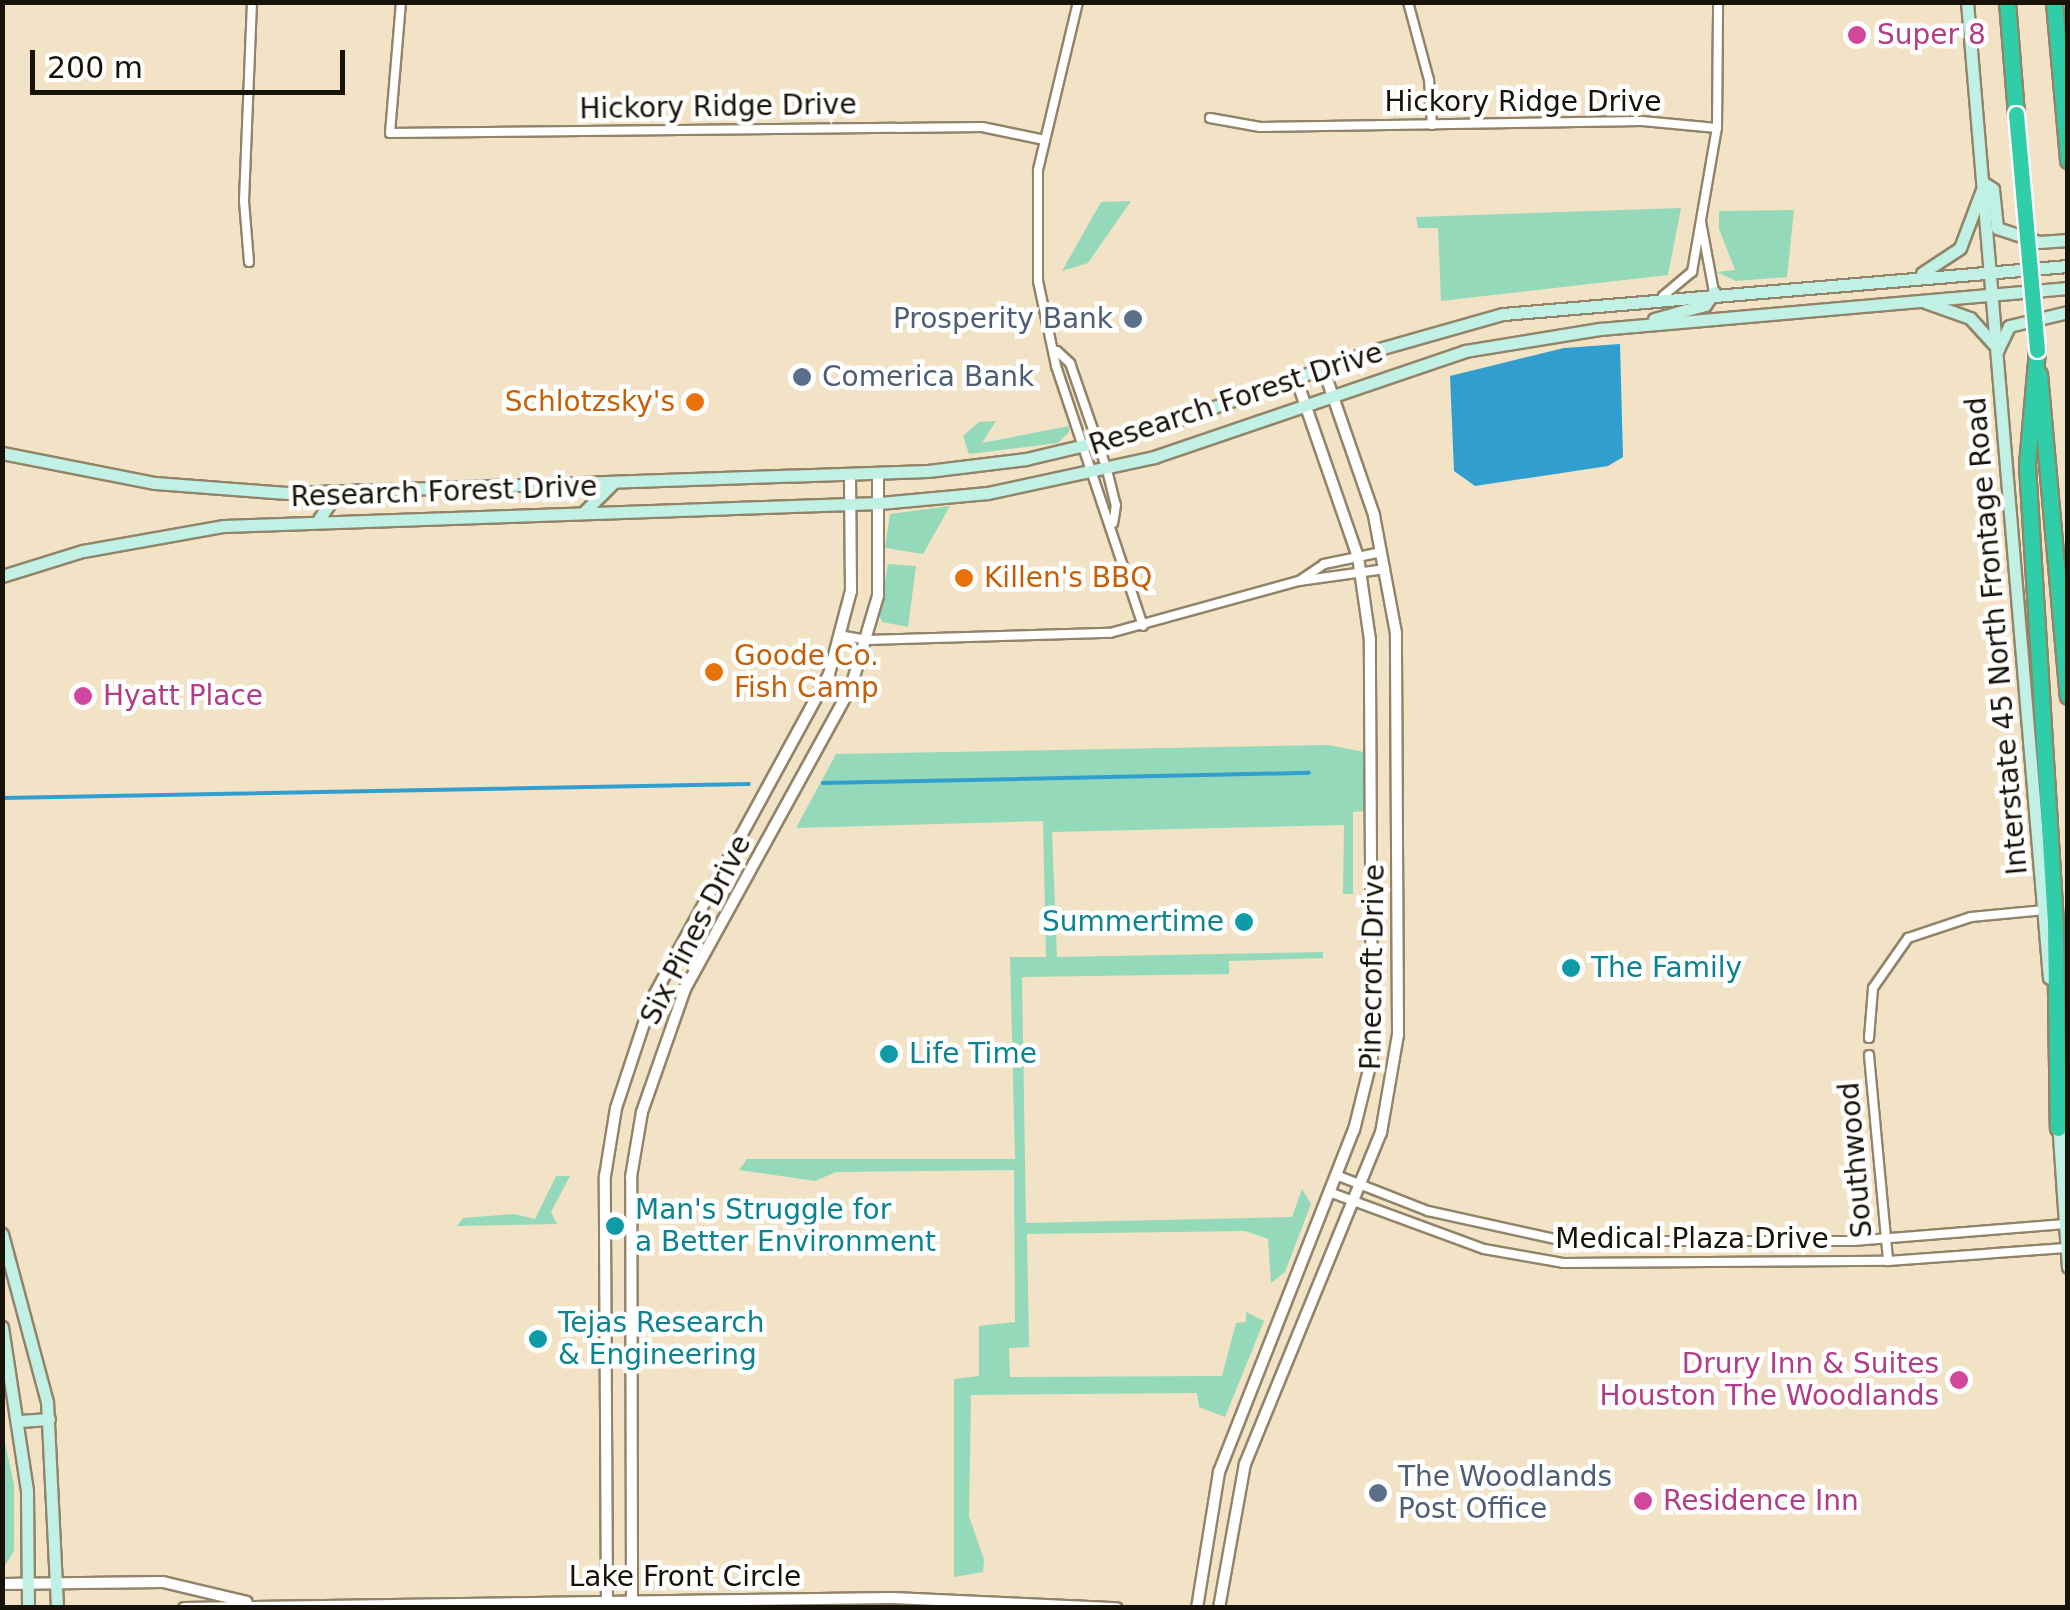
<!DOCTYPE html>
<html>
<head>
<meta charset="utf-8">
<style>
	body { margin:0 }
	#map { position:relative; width:2070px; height:1610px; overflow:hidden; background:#f2e3c6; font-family:"DejaVu Sans",sans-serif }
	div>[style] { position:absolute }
	.green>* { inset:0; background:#94d9ba }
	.water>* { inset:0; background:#309fcf }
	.stream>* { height:4px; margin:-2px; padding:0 2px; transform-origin:2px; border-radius:2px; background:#309fcf }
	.roads { filter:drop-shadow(2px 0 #918469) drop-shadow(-2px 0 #918469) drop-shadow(0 2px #918469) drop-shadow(0 -2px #918469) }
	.minor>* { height:8px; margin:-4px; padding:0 4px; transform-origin:4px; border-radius:4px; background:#fff }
	.tertiary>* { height:10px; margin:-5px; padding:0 5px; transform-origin:5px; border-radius:5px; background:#fff }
	.secondary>* { height:11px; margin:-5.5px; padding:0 5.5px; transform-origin:5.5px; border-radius:5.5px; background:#c1f0e5 }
	.motorway>* { height:15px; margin:-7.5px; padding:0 7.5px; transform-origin:7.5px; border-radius:7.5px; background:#30cea8 }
	.bridges { filter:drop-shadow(2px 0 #fff) drop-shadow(-2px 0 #fff) drop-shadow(0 2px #fff) drop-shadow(0 -2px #fff) }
	.motorway-bridge>* { height:15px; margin:-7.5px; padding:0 7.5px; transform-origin:7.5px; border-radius:7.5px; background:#30cea8 }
	.dots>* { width:28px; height:28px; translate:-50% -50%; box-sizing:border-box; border:5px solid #fff; border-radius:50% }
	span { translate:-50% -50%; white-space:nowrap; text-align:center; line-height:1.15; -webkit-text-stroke:9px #fff; paint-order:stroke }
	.hotel-label { font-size:28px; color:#b23c85 }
	.left { translate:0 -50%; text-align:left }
	.right { translate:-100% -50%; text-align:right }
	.street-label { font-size:28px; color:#181309 }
	.service-label { font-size:28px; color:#4e5e75 }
	.food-label { font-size:28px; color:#c56008 }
	.culture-label { font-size:28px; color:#0d838f }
	.frame { position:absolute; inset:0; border:5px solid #181309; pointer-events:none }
	.scale { position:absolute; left:30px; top:50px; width:315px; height:45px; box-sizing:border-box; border:5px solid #181309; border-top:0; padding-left:12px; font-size:30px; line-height:35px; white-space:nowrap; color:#181309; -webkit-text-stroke:8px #fff; paint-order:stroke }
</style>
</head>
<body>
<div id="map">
	<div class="green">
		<div style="clip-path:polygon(1131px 201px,1088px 263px,1062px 271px,1101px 202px)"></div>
		<div style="clip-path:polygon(1681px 208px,1668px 275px,1441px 301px,1438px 228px,1418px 228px,1416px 217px)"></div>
		<div style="clip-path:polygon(1794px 210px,1787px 277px,1736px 281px,1717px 272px,1735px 270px,1719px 229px,1719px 211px)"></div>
		<div style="clip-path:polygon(996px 421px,982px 443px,1069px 426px,1069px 432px,1058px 443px,969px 454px,963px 436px,979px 422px)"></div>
		<div style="clip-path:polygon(950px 506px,923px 554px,885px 548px,890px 514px)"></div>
		<div style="clip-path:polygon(888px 564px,916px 566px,908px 627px,882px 622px,879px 615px)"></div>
		<div style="clip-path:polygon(1328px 745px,1364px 752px,1365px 811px,1353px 812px,1353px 894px,1343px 894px,1344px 825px,1052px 832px,1057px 957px,1323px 952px,1323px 958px,1229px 961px,1229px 974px,1022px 977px,1026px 1223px,1292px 1217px,1302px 1189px,1311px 1204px,1285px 1272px,1271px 1283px,1268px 1239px,1245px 1231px,1027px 1234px,1029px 1347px,1009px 1348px,1010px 1377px,1222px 1376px,1236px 1323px,1246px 1322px,1246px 1312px,1264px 1321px,1225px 1417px,1199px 1407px,1197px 1393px,971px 1395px,969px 1516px,984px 1560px,983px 1572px,954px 1577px,954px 1379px,979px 1376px,979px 1326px,1015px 1322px,1014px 1170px,836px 1172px,815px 1181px,739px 1170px,747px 1159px,1015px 1159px,1010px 957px,1046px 957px,1043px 821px,796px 828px,836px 754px)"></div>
		<div style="clip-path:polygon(556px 1176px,570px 1176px,551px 1212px,557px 1224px,457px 1226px,463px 1218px,514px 1214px,535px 1219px)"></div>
		<div style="clip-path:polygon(3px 1434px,14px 1484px,14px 1551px,3px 1569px)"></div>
	</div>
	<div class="water">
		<div style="clip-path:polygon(1620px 344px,1623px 457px,1608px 466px,1475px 486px,1454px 471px,1450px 376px,1564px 348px)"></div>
	</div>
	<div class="stream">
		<div style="left:823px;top:783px;width:486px;rotate:-1.2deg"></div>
		<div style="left:2px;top:798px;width:747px;rotate:-1.07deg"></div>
	</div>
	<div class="roads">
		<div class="minor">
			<div style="left:401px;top:2px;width:131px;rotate:94.8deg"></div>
			<div style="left:390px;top:133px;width:592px;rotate:-0.58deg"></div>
			<div style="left:982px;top:127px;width:64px;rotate:11.7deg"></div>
			<div style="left:1078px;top:2px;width:173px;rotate:103.4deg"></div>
			<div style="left:1038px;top:170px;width:111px;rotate:90deg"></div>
			<div style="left:1038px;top:281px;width:87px;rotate:78deg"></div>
			<div style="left:1056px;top:366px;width:274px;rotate:71.5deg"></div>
			<div style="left:1408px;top:2px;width:81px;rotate:74.9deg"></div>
			<div style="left:1429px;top:80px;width:45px;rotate:86.2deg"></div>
			<div style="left:1210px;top:118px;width:51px;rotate:10.2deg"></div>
			<div style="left:1260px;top:127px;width:382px;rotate:-0.9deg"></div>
			<div style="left:1642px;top:121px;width:75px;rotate:5.3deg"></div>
			<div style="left:1701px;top:222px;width:71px;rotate:79.5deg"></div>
			<div style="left:249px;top:262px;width:61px;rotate:-94.7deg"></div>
			<div style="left:244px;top:201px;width:199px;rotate:-87.7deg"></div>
			<div style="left:1663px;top:296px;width:38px;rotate:-40deg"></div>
			<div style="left:1692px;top:272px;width:146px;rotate:-80.2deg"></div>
			<div style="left:1717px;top:128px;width:126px;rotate:-89.5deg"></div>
			<div style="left:1057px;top:351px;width:18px;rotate:43deg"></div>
			<div style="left:1070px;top:363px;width:113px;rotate:70.9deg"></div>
			<div style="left:1107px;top:470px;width:36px;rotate:76deg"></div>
			<div style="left:1116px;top:505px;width:18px;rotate:99deg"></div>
			<div style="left:1299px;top:581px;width:30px;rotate:-34deg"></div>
			<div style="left:1324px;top:564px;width:59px;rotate:-11.7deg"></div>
			<div style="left:839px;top:635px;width:28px;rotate:10deg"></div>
			<div style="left:867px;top:640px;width:243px;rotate:-1.7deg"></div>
			<div style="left:1110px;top:633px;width:196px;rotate:-15.4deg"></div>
			<div style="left:1299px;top:581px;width:87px;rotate:-7.9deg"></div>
			<div style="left:1869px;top:1038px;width:50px;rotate:-85.4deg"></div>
			<div style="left:1873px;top:988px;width:61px;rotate:-55deg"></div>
			<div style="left:1908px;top:938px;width:66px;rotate:-18.4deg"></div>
			<div style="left:1971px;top:917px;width:74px;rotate:-5.4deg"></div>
			<div style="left:1869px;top:1055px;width:207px;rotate:84.7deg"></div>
			<div style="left:1336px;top:1175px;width:99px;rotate:21.4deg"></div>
			<div style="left:1428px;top:1211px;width:140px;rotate:12.4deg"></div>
			<div style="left:1565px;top:1241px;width:288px"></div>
			<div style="left:1853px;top:1241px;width:213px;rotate:-4.6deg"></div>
			<div style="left:1329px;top:1192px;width:165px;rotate:20.2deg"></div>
			<div style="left:1484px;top:1249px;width:80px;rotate:10deg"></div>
			<div style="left:1563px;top:1263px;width:325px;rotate:-0.4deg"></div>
			<div style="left:1888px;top:1261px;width:178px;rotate:-4.2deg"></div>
		</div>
		<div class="tertiary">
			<div style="left:2px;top:1584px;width:161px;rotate:-0.7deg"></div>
			<div style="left:163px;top:1582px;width:86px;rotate:13.4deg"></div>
			<div style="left:184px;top:1608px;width:709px;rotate:-0.81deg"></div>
			<div style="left:893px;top:1598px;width:224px;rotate:2.6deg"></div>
			<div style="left:607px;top:1608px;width:432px;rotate:-90.3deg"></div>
			<div style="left:605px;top:1176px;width:69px;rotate:-80.8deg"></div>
			<div style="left:616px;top:1108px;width:115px;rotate:-71.7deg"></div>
			<div style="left:652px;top:999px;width:370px;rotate:-61.4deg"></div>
			<div style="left:829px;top:674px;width:86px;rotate:-75.2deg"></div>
			<div style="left:851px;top:591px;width:116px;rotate:-90.5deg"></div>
			<div style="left:632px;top:1608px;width:431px;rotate:-90.1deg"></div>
			<div style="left:631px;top:1177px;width:66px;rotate:-80.4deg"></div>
			<div style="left:642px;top:1112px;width:130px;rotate:-70.7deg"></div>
			<div style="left:685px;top:989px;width:345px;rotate:-61.2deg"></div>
			<div style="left:851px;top:687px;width:95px;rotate:-73.5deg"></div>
			<div style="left:878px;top:596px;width:122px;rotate:-90deg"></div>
			<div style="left:1197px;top:1608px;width:138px;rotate:-80.8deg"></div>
			<div style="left:1219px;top:1472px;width:368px;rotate:-68.5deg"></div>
			<div style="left:1354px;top:1130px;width:75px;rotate:-76.1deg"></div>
			<div style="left:1372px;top:1057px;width:417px;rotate:-90.3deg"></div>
			<div style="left:1370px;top:640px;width:84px;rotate:-98.2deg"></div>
			<div style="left:1358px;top:557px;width:189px;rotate:-109.1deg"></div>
			<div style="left:1219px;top:1608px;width:146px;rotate:-79.8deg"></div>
			<div style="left:1245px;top:1464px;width:358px;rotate:-67.7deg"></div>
			<div style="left:1381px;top:1133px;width:99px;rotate:-80.2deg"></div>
			<div style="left:1398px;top:1035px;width:402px;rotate:-90.3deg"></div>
			<div style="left:1396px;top:633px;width:120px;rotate:-100.6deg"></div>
			<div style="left:1374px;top:515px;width:156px;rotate:-109.1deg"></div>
		</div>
		<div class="secondary">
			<div style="left:1967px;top:2px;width:979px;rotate:85.2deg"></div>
			<div style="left:1984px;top:183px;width:11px;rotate:34deg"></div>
			<div style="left:1993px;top:189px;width:39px;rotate:84deg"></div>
			<div style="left:1997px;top:228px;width:44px;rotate:18.4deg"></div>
			<div style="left:2039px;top:242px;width:29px;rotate:-4deg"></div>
			<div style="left:1922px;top:273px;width:45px;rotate:-33.3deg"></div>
			<div style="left:1960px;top:248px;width:60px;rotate:-69.4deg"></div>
			<div style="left:1925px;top:302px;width:48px;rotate:19.6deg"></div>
			<div style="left:1970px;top:318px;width:42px;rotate:47.9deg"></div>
			<div style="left:1998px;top:349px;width:25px;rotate:-64deg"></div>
			<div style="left:2009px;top:326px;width:61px;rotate:-13.3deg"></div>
			<div style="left:1654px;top:319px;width:53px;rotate:-15.4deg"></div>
			<div style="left:1705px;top:305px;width:16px;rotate:-55deg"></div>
			<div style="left:2px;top:453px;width:156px;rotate:11.1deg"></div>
			<div style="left:155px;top:483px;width:132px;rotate:4.3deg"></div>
			<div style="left:287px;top:493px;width:641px;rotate:-1.97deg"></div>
			<div style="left:928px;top:471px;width:99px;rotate:-7deg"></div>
			<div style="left:1026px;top:459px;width:130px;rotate:-13.4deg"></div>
			<div style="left:1152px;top:429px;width:226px;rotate:-19.6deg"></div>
			<div style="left:1365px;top:353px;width:143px;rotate:-15.8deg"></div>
			<div style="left:1503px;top:314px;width:567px;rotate:-4.86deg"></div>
			<div style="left:584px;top:512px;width:40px;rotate:-45deg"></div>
			<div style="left:319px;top:519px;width:32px;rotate:-56deg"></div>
			<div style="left:2px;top:576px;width:85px;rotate:-17.2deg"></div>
			<div style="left:83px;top:551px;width:143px;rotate:-10.1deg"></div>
			<div style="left:224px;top:526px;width:656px;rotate:-2.01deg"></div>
			<div style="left:880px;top:503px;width:108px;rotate:-5.3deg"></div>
			<div style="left:988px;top:493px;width:170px;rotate:-12.2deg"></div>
			<div style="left:1154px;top:457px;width:329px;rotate:-18.8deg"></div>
			<div style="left:1465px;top:351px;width:137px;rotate:-9.3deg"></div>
			<div style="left:1600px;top:329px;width:470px;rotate:-5deg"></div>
			<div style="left:2058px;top:1121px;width:146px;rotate:86.1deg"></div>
			<div style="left:2px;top:1234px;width:174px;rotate:75deg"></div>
			<div style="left:47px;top:1402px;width:206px;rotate:87.2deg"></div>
			<div style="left:2px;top:1327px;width:166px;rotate:81.3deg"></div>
			<div style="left:27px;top:1491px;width:117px;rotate:89.5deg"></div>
			<div style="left:20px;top:1421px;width:29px;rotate:-4deg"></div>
		</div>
		<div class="motorway">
			<div style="left:2007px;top:2px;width:112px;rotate:85.4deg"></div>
			<div style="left:2054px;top:2px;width:159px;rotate:84.9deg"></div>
			<div style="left:2037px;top:350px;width:115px;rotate:95deg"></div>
			<div style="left:2027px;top:465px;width:461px;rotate:86.5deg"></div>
			<div style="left:2055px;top:925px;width:203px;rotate:89.2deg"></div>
			<div style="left:2039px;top:374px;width:323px;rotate:84.9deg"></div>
		</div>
	</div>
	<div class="bridges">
		<div class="motorway-bridge">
			<div style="left:2016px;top:114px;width:237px;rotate:84.9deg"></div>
		</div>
	</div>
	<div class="dots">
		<div style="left:1857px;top:35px;background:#d1479c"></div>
		<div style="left:1133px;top:319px;background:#5c6f8a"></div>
		<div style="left:802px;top:377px;background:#5c6f8a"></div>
		<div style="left:695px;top:402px;background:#e8710a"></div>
		<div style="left:964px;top:578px;background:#e8710a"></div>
		<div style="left:714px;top:672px;background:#e8710a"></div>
		<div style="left:83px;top:696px;background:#d1479c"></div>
		<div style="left:1244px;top:922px;background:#0f9aa8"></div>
		<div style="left:1571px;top:968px;background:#0f9aa8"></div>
		<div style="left:889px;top:1054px;background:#0f9aa8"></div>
		<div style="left:615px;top:1226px;background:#0f9aa8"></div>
		<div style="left:538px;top:1339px;background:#0f9aa8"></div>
		<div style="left:1959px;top:1380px;background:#d1479c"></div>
		<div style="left:1378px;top:1493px;background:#5c6f8a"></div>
		<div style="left:1643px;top:1501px;background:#d1479c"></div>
	</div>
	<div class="hotel-label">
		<span class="left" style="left:1877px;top:35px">Super 8</span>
		<span class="left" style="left:103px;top:696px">Hyatt Place</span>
		<span class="right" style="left:1939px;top:1380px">Drury Inn &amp; Suites<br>Houston The Woodlands</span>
		<span class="left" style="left:1663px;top:1501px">Residence Inn</span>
	</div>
	<div class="street-label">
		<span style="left:1523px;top:102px">Hickory Ridge Drive</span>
		<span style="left:718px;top:107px;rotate:-1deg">Hickory Ridge Drive</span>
		<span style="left:1236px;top:399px;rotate:-18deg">Research Forest Drive</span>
		<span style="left:444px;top:492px;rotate:-2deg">Research Forest Drive</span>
		<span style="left:1997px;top:636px;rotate:-95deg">Interstate 45 North Frontage Road</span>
		<span style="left:696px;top:930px;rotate:-63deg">Six Pines Drive</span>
		<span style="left:1373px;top:967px;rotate:-89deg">Pinecroft Drive</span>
		<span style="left:1856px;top:1160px;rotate:-95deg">Southwood</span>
		<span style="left:1692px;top:1239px">Medical Plaza Drive</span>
		<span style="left:685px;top:1577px">Lake Front Circle</span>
	</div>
	<div class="service-label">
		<span class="right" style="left:1113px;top:319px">Prosperity Bank</span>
		<span class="left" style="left:822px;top:377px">Comerica Bank</span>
		<span class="left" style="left:1398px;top:1493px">The Woodlands<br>Post Office</span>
	</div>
	<div class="food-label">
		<span class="right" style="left:675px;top:402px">Schlotzsky's</span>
		<span class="left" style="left:984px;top:578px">Killen's BBQ</span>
		<span class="left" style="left:734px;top:672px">Goode Co.<br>Fish Camp</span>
	</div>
	<div class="culture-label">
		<span class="right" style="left:1224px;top:922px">Summertime</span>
		<span class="left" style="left:1591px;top:968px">The Family</span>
		<span class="left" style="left:909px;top:1054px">Life Time</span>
		<span class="left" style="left:635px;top:1226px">Man's Struggle for<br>a Better Environment</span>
		<span class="left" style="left:558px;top:1339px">Tejas Research<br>&amp; Engineering</span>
	</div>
	<div class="frame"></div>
	<div class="scale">200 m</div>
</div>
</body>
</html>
